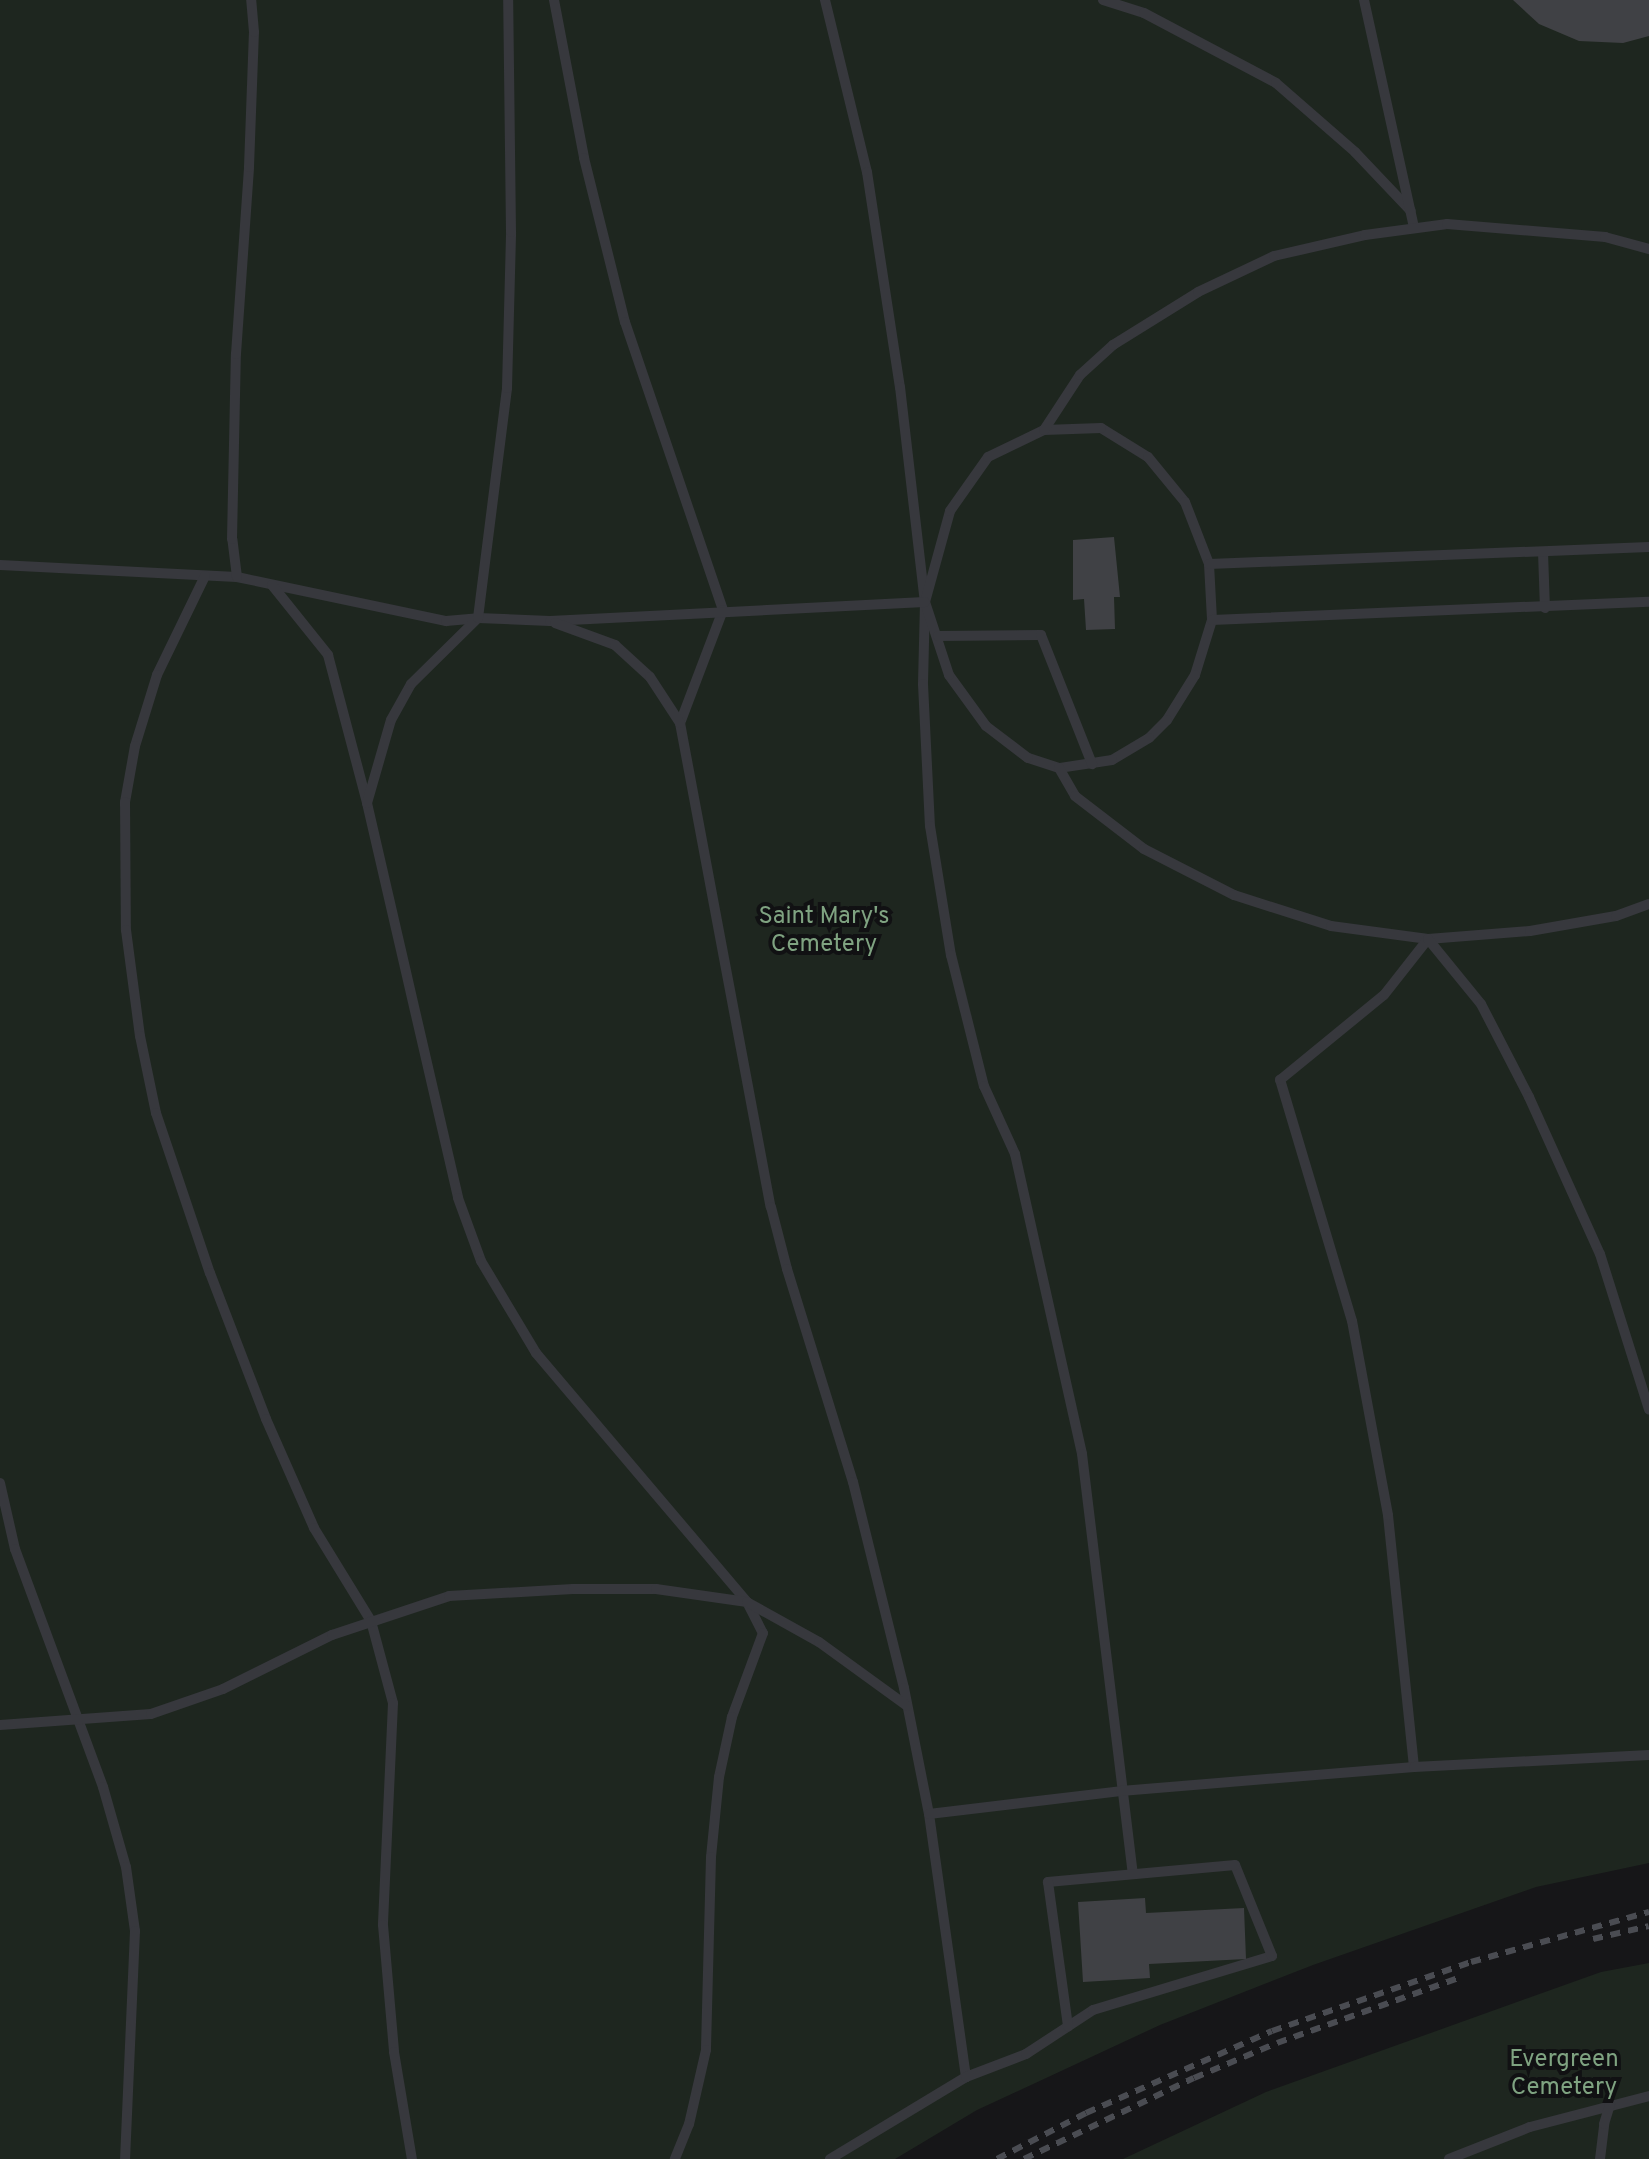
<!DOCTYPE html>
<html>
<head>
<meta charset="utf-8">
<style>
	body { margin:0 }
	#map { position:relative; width:1649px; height:2159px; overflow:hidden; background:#161618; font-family:Overpass,sans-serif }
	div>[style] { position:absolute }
	.green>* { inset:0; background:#1e261f }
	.building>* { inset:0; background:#404145 }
	.service>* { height:10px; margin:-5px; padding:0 5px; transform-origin:5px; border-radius:5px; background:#37383d }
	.rail>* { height:6px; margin-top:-3px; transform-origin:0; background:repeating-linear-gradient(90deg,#4a4c52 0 10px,transparent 0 18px) }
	span { translate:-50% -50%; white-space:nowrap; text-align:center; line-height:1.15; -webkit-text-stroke:8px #111113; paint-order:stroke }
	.park-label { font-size:24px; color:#7fa381 }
</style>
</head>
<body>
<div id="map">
	<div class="green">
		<div style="clip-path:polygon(0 0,1649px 0,1649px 1863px,1536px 1887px,1313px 1965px,1160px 2025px,977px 2110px,895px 2159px,0 2159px)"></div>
		<div style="clip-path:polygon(1649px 1963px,1649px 2159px,1123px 2159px,1266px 2092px,1601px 1972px)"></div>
	</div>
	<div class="building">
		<div style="clip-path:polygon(1513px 0,1649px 0,1649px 36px,1623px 43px,1579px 41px,1539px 24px)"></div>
		<div style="clip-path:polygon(1114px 537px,1120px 597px,1114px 597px,1115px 629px,1086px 630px,1084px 599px,1073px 600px,1073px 540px)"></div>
		<div style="clip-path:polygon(1145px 1898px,1146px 1913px,1244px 1908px,1246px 1959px,1149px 1964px,1150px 1978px,1083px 1982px,1078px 1902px)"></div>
	</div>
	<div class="service">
		<div style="left:554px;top:0;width:161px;rotate:79.2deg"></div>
		<div style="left:584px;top:158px;width:169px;rotate:76deg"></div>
		<div style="left:625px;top:322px;width:304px;rotate:71.2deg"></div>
		<div style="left:723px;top:610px;width:121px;rotate:110.8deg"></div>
		<div style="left:680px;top:723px;width:492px;rotate:79.4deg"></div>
		<div style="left:771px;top:1207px;width:64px;rotate:75.5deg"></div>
		<div style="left:787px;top:1269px;width:223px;rotate:72.8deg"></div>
		<div style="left:853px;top:1482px;width:212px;rotate:76.1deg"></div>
		<div style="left:904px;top:1688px;width:128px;rotate:78.8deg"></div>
		<div style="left:929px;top:1814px;width:266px;rotate:82deg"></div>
		<div style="left:825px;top:0;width:177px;rotate:76.3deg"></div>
		<div style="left:867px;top:172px;width:218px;rotate:81.3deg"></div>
		<div style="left:900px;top:387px;width:216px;rotate:83.4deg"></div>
		<div style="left:925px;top:602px;width:82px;rotate:91.4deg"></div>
		<div style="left:923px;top:684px;width:142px;rotate:87.2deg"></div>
		<div style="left:930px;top:826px;width:131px;rotate:80.8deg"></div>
		<div style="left:951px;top:955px;width:135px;rotate:75.9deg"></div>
		<div style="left:984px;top:1086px;width:75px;rotate:65.5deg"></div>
		<div style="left:1015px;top:1154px;width:307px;rotate:77.4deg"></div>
		<div style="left:1082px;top:1454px;width:423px;rotate:83.1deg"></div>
		<div style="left:1103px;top:0;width:43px;rotate:17.6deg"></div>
		<div style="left:1144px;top:13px;width:149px;rotate:27.9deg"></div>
		<div style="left:1276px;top:83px;width:105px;rotate:41.1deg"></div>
		<div style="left:1355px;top:152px;width:81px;rotate:46.5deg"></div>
		<div style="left:1364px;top:0;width:233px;rotate:77.6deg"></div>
		<div style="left:1101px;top:428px;width:55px;rotate:31.7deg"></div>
		<div style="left:1148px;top:457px;width:58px;rotate:50.6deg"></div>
		<div style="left:1185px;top:502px;width:66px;rotate:68.8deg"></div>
		<div style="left:1209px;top:564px;width:56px;rotate:86.9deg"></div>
		<div style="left:1212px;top:620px;width:58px;rotate:107.2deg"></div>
		<div style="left:1195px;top:675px;width:53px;rotate:121.9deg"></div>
		<div style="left:1167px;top:720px;width:25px;rotate:135deg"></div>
		<div style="left:1149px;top:738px;width:43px;rotate:149.3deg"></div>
		<div style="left:1112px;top:760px;width:54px;rotate:171.4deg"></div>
		<div style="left:1059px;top:768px;width:33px;rotate:-162deg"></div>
		<div style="left:1028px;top:758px;width:53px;rotate:-142.7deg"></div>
		<div style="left:986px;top:726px;width:63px;rotate:-126deg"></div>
		<div style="left:949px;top:675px;width:77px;rotate:-108.2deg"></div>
		<div style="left:925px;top:602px;width:94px;rotate:-74.6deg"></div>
		<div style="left:950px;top:511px;width:66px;rotate:-54.9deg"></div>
		<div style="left:988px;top:457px;width:62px;rotate:-25.7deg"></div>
		<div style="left:1044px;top:430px;width:57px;rotate:-2deg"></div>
		<div style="left:1044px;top:430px;width:66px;rotate:-56.8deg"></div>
		<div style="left:1080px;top:375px;width:45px;rotate:-42.3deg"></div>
		<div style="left:1113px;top:345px;width:100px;rotate:-31.9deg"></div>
		<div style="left:1198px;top:292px;width:84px;rotate:-25.3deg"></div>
		<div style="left:1274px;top:256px;width:93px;rotate:-13deg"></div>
		<div style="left:1365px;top:235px;width:83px;rotate:-7.6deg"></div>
		<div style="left:1447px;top:224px;width:159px;rotate:4.7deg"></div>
		<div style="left:1605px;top:237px;width:46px;rotate:15.3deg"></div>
		<div style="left:1543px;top:552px;width:56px;rotate:88deg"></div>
		<div style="left:1209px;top:564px;width:440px;rotate:-2.2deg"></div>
		<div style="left:0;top:565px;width:237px;rotate:2.9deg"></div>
		<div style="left:237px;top:577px;width:214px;rotate:11.9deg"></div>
		<div style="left:446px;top:621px;width:32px;rotate:-5deg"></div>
		<div style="left:478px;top:618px;width:72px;rotate:2.4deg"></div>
		<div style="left:550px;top:621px;width:375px;rotate:-2.9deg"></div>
		<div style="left:205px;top:576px;width:110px;rotate:115.9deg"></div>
		<div style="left:157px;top:675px;width:74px;rotate:107.2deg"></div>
		<div style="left:135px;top:746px;width:57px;rotate:100.1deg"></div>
		<div style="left:125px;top:802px;width:128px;rotate:89.6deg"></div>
		<div style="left:126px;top:930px;width:107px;rotate:82.5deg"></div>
		<div style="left:140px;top:1036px;width:79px;rotate:78.3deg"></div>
		<div style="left:156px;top:1113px;width:169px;rotate:71.4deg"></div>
		<div style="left:210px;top:1273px;width:156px;rotate:69deg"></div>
		<div style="left:266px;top:1419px;width:119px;rotate:66.2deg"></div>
		<div style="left:314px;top:1528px;width:109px;rotate:58.5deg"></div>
		<div style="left:371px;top:1621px;width:85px;rotate:75deg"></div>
		<div style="left:393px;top:1703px;width:222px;rotate:92.6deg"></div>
		<div style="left:383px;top:1925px;width:127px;rotate:85deg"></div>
		<div style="left:394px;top:2052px;width:109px;rotate:80.5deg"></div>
		<div style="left:237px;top:577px;width:38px;rotate:-97deg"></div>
		<div style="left:232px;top:539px;width:185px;rotate:-88.8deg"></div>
		<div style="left:236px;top:354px;width:187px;rotate:-86deg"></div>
		<div style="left:249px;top:167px;width:135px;rotate:-87.9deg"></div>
		<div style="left:254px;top:32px;width:32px;rotate:-95deg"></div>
		<div style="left:272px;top:585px;width:90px;rotate:51.3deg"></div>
		<div style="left:328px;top:655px;width:153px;rotate:75.2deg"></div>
		<div style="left:367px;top:803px;width:405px;rotate:77deg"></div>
		<div style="left:458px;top:1198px;width:67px;rotate:69.9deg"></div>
		<div style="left:481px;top:1261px;width:107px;rotate:59.1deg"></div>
		<div style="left:536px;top:1353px;width:326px;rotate:49.7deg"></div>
		<div style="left:747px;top:1602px;width:35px;rotate:63deg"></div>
		<div style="left:763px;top:1633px;width:90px;rotate:110.3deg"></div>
		<div style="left:732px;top:1717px;width:61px;rotate:102.2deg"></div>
		<div style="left:719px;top:1777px;width:80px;rotate:95.7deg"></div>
		<div style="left:711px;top:1857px;width:193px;rotate:91.5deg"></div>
		<div style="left:706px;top:2050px;width:76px;rotate:102.9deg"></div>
		<div style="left:689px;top:2124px;width:38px;rotate:112deg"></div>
		<div style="left:1212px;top:620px;width:437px;rotate:-2.4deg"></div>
		<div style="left:555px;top:623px;width:64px;rotate:20.1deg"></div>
		<div style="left:615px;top:645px;width:47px;rotate:42.4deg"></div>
		<div style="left:650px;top:677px;width:55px;rotate:56.9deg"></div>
		<div style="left:938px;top:636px;width:103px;rotate:-0.6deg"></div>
		<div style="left:1041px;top:635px;width:139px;rotate:68.4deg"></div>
		<div style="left:1059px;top:768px;width:32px;rotate:60deg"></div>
		<div style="left:1075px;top:796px;width:87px;rotate:37.5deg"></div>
		<div style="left:1144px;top:849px;width:101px;rotate:27.1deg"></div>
		<div style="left:1234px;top:895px;width:102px;rotate:17.7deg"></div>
		<div style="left:1331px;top:926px;width:98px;rotate:7.6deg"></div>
		<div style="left:1428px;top:939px;width:102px;rotate:-4.5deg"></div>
		<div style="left:1530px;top:931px;width:87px;rotate:-9.9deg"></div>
		<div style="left:1616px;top:916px;width:35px;rotate:-20deg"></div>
		<div style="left:367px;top:803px;width:86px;rotate:-73.9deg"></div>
		<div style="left:391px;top:720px;width:41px;rotate:-60.9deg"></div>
		<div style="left:411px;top:684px;width:94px;rotate:-44.6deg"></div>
		<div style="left:478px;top:618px;width:232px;rotate:-82.8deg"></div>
		<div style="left:507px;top:388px;width:156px;rotate:-88.5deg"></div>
		<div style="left:511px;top:232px;width:232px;rotate:-90.7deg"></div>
		<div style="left:0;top:1483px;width:68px;rotate:77.2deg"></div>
		<div style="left:15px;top:1549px;width:254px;rotate:69.7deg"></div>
		<div style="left:103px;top:1787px;width:83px;rotate:74deg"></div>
		<div style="left:126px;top:1867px;width:65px;rotate:82deg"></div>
		<div style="left:135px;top:1931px;width:228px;rotate:92.5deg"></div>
		<div style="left:0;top:1725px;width:151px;rotate:-4.2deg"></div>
		<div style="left:151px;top:1714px;width:76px;rotate:-19.1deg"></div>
		<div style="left:223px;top:1689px;width:122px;rotate:-26.4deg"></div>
		<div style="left:332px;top:1635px;width:123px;rotate:-18.4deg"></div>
		<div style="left:449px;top:1596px;width:124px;rotate:-3.2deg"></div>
		<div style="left:573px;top:1589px;width:83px"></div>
		<div style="left:656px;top:1589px;width:92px;rotate:8.1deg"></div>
		<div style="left:747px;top:1602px;width:82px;rotate:29.1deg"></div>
		<div style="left:819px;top:1642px;width:109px;rotate:36deg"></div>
		<div style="left:1414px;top:1767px;width:253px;rotate:-95.9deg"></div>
		<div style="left:1388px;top:1515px;width:197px;rotate:-100.5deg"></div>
		<div style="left:1352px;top:1321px;width:252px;rotate:-106.6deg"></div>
		<div style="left:1280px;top:1080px;width:134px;rotate:-39.3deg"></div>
		<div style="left:1384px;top:995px;width:71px;rotate:-51.8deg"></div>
		<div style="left:1428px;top:939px;width:84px;rotate:50.8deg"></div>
		<div style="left:1481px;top:1004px;width:105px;rotate:62.7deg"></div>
		<div style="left:1529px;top:1097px;width:172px;rotate:65.7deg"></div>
		<div style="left:1600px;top:1254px;width:163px;rotate:72.5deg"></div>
		<div style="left:929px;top:1814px;width:193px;rotate:-6.8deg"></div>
		<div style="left:1121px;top:1791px;width:294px;rotate:-4.7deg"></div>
		<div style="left:1414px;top:1767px;width:235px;rotate:-2.9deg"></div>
		<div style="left:830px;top:2159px;width:159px;rotate:-31.1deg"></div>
		<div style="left:966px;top:2077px;width:64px;rotate:-21deg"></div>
		<div style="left:1026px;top:2054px;width:80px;rotate:-33.3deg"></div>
		<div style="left:1093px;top:2010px;width:187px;rotate:-16.8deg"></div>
		<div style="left:1272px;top:1956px;width:98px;rotate:-112.1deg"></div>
		<div style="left:1235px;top:1865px;width:188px;rotate:174.8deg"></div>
		<div style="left:1048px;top:1882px;width:146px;rotate:82.1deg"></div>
		<div style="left:1449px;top:2159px;width:87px;rotate:-21.6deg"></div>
		<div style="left:1530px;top:2127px;width:123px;rotate:-14.6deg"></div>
		<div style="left:1600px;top:2159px;width:35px;rotate:-83deg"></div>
		<div style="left:1604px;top:2124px;width:21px;rotate:-73deg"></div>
	</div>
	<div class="rail">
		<div style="left:1593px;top:1939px;width:57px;rotate:-13.1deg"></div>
		<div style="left:997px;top:2159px;width:100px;rotate:-27.3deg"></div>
		<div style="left:1086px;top:2113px;width:203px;rotate:-23.8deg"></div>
		<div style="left:1272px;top:2031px;width:211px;rotate:-19.1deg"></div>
		<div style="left:1471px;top:1962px;width:185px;rotate:-15.7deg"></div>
		<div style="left:1024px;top:2159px;width:188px;rotate:-25.5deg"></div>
		<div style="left:1194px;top:2078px;width:90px;rotate:-22.9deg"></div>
		<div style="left:1277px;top:2043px;width:193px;rotate:-19.7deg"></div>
	</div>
	<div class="park-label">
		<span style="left:824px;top:932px">Saint Mary's<br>Cemetery</span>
		<span style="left:1564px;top:2075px">Evergreen<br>Cemetery</span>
	</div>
</div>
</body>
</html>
